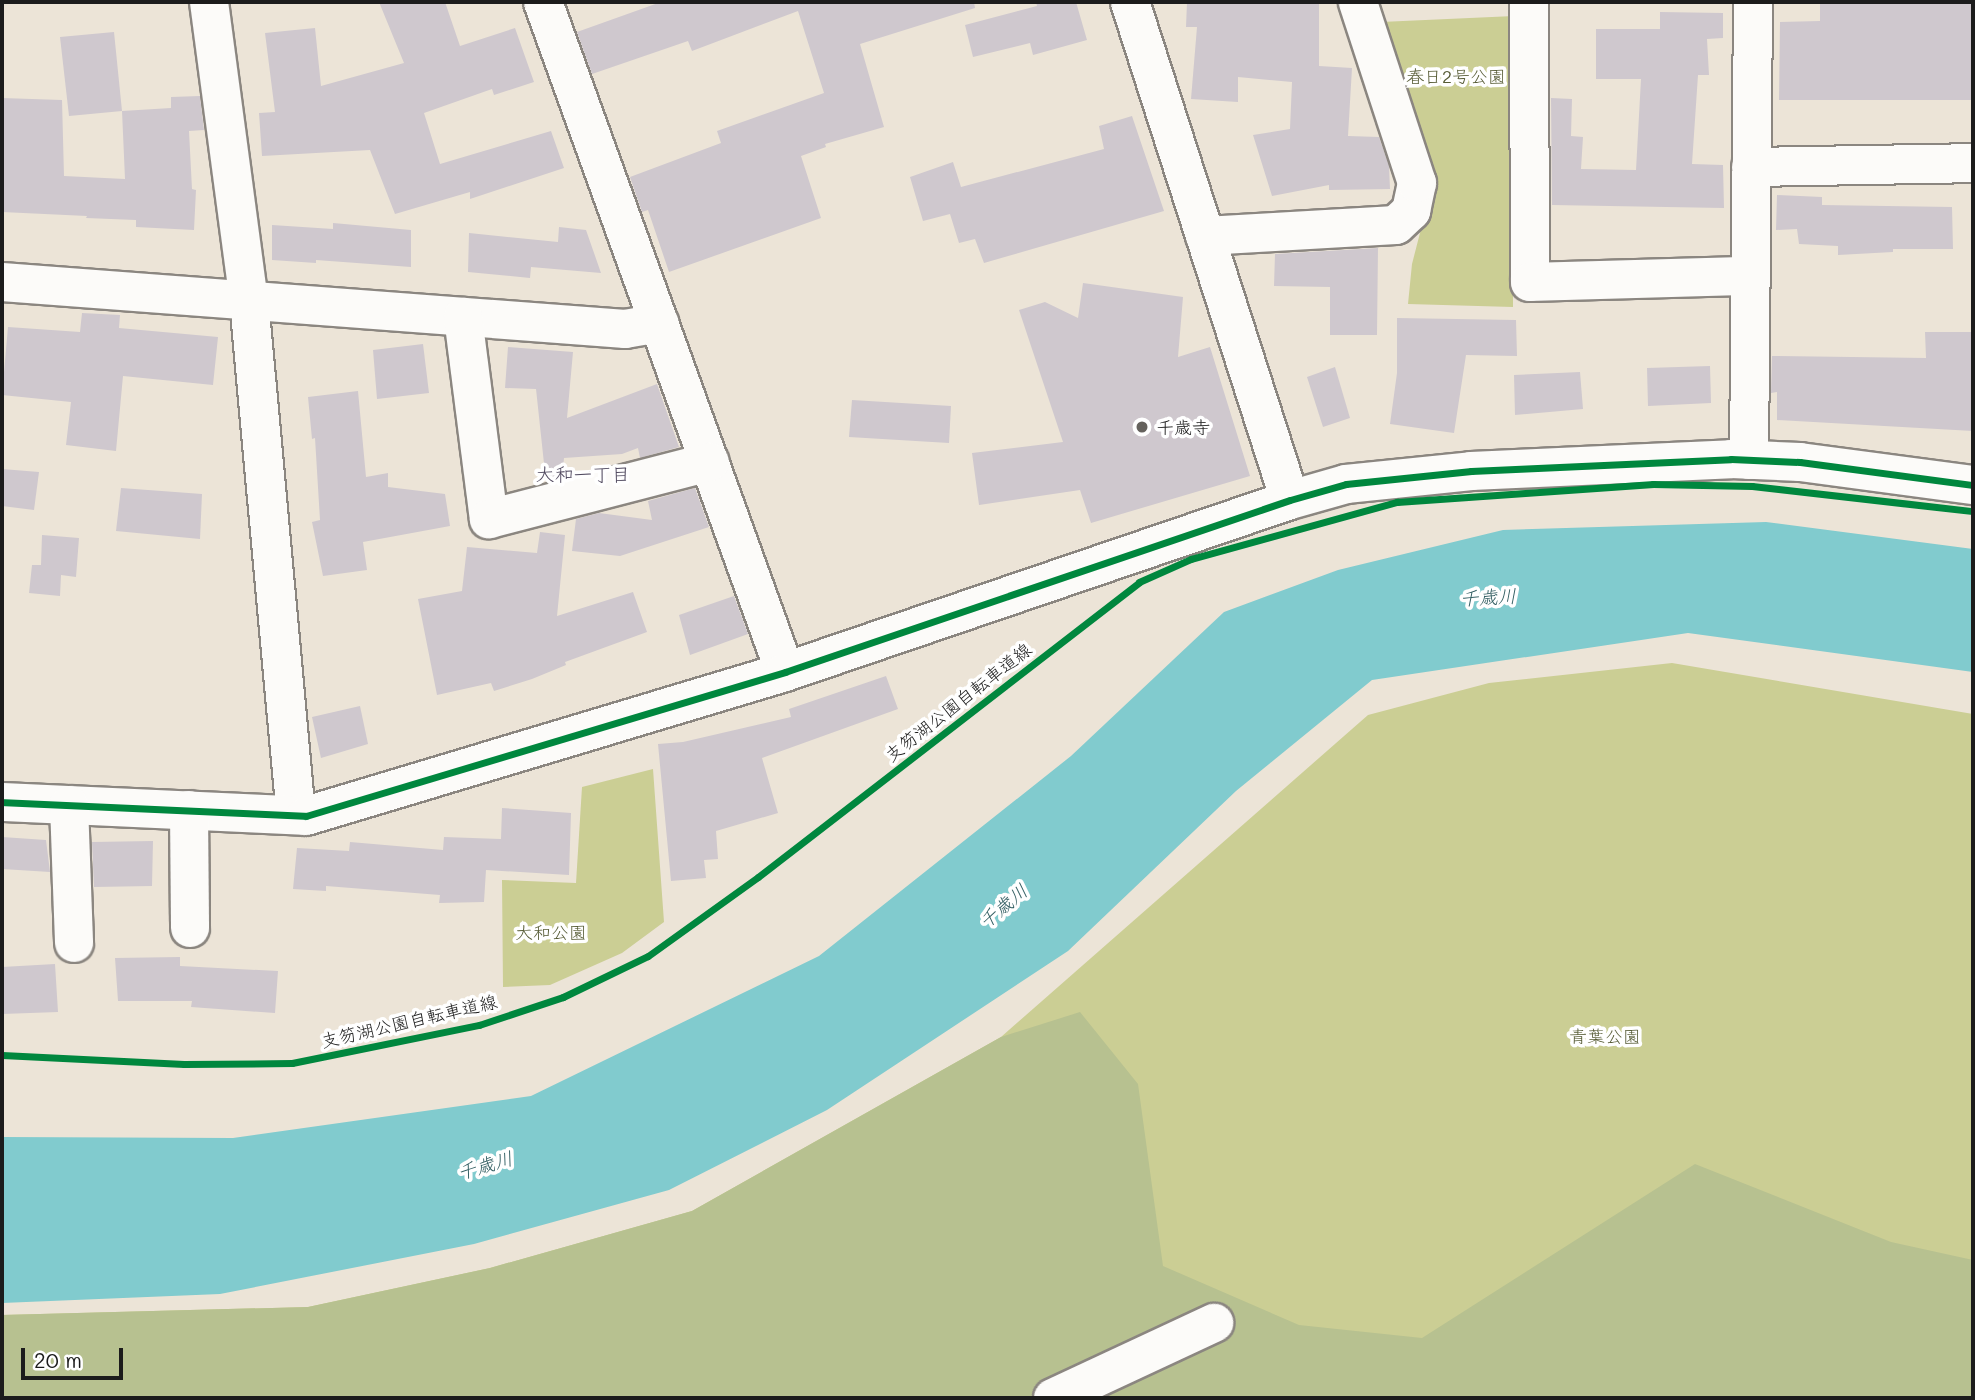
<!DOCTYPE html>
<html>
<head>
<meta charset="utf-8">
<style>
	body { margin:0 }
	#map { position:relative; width:1975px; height:1400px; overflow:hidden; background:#ece4d7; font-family:Mali,"Klee One",sans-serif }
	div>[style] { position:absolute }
	.green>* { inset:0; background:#cbce94 }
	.forest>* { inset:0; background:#b7c190 }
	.water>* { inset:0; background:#81cbce }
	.building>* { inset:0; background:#cfc8ce }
	.roads { filter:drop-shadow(2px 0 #8b8680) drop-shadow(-2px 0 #8b8680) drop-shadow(0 2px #8b8680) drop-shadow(0 -2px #8b8680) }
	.minor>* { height:38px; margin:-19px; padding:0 19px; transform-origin:19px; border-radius:19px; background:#fcfbf9 }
	.cycleway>* { height:7px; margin:-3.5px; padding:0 3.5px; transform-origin:3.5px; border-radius:3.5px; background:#00873e }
	.dots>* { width:19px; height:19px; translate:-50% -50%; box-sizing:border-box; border:4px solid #fff; border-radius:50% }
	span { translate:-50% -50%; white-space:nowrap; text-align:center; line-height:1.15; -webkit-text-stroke:7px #fff; paint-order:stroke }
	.park-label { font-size:18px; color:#575c36 }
	.poi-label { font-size:18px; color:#1c1c1c }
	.left { translate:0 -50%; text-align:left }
	.street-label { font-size:18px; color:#1c1c1c }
	.neighbourhood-label { font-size:19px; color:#50495f }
	.water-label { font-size:19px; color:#325e62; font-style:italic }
	.frame { position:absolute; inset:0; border:4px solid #1c1c1c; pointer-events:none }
	.scale { position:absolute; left:21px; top:1348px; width:102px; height:32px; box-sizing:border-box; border:4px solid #1c1c1c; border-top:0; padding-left:9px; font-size:21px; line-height:24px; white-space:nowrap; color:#1c1c1c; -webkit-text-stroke:5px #fff; paint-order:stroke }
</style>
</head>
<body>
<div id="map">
	<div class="green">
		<div style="clip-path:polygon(1514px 16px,1513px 307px,1408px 304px,1412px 264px,1429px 198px,1381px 22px)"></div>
		<div style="clip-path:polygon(1672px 663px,1973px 714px,1973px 1398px,2px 1398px,2px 1315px,308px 1307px,490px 1268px,692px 1211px,1001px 1037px,1368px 715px,1489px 683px)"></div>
		<div style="clip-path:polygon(653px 769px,664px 922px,622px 953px,550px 985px,503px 987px,502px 880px,576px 883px,582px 787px)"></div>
	</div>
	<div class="forest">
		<div style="clip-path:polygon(1080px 1012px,1138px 1084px,1163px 1266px,1299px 1325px,1422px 1338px,1695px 1164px,1891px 1242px,1973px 1260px,1973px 1398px,2px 1398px,2px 1315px,308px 1307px,490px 1268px,692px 1211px,1001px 1037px)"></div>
	</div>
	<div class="water">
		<div style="clip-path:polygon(1766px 522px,1973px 549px,1973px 672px,1688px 633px,1372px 680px,1236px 791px,1068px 951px,827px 1110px,669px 1190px,474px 1244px,220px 1294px,2px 1303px,2px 1137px,233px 1138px,531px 1096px,819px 956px,1071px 756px,1224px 612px,1338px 570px,1503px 530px)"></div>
	</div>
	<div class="building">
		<div style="clip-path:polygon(379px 2px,445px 2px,460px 46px,515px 28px,534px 82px,494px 95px,492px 89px,424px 113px,440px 164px,551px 131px,564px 168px,470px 199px,470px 192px,395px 214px,370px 150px,262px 156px,259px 113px,275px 112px,265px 33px,315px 28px,321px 86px,404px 63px)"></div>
		<div style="clip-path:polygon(661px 2px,974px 2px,975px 8px,860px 44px,884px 127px,825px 144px,826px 147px,801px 156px,821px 218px,669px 272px,648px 210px,642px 212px,630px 177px,721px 143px,717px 131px,824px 93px,798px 11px,692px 51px,688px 41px,592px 74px,577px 32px)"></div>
		<div style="clip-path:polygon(1036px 2px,1076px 2px,1087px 40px,1033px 55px,1030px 43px,973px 57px,965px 25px,1037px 6px)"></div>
		<div style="clip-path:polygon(1187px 2px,1319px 2px,1319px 66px,1352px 68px,1348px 136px,1379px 137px,1389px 166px,1390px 189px,1329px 190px,1329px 185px,1272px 196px,1253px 135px,1290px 129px,1292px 82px,1238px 77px,1238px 102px,1191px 99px,1197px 27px,1186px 27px)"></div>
		<div style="clip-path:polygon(1820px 2px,1973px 2px,1973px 100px,1779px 100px,1780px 22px,1820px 21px)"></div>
		<div style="clip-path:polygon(1660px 12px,1723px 13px,1723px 38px,1707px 39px,1709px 75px,1698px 75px,1692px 164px,1723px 165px,1724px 208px,1552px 205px,1551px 98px,1572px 99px,1571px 136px,1583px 137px,1581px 169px,1636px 170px,1641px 79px,1596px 79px,1596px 29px,1660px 29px)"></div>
		<div style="clip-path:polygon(114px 32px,122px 111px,69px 116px,60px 37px)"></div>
		<div style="clip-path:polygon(200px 96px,204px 130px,189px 131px,192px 189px,196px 190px,194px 230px,136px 227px,136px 220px,86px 218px,87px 216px,2px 212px,2px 98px,62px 100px,64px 176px,125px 179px,122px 111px,171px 108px,171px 97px)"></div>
		<div style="clip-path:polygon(1132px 116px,1164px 211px,984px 263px,975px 239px,959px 243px,950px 214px,923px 221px,910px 177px,953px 162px,961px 187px,1104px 149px,1099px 126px)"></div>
		<div style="clip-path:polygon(1777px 195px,1822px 197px,1822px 205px,1952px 207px,1953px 249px,1893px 249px,1893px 252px,1838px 255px,1838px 246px,1799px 244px,1797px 229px,1776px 230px)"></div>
		<div style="clip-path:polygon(333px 223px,411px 230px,411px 267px,316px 260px,316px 263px,272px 260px,272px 225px,333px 229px)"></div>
		<div style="clip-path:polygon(559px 227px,586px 230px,601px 273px,531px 267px,530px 278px,468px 272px,469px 233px,558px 242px)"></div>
		<div style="clip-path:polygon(1378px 248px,1377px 335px,1330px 335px,1330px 287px,1274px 286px,1275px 254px)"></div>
		<div style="clip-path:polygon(1083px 283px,1183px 297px,1178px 357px,1210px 347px,1250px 476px,1091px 523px,1080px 490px,979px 505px,972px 453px,1063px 442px,1019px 310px,1045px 302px,1078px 318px)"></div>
		<div style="clip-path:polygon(82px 313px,120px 315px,119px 328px,218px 337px,213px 385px,123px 376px,116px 451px,66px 445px,71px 402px,2px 395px,8px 327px,80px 332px)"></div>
		<div style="clip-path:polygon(1397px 318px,1516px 320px,1517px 356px,1466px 355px,1454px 433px,1390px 424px,1397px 373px)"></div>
		<div style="clip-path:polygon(1925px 332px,1973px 332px,1973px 431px,1777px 420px,1777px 392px,1771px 393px,1772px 356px,1926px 358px)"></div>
		<div style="clip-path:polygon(423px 344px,429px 393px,377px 399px,373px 350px)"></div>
		<div style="clip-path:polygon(508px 347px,573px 352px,567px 418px,657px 384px,679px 447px,640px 458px,638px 448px,622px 454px,564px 458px,562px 478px,546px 482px,536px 389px,505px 388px)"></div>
		<div style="clip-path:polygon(1710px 366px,1711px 403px,1648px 406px,1647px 368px)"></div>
		<div style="clip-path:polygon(1335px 367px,1350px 418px,1323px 427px,1307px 377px)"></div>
		<div style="clip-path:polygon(1580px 372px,1583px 409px,1515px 415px,1514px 375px)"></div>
		<div style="clip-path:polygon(358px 391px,366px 477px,388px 473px,388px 487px,445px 494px,450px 526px,363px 542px,367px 570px,323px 576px,312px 522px,320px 520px,315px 438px,312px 439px,308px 397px)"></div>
		<div style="clip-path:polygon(852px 400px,951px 406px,949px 443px,849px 437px)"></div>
		<div style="clip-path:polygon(2px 469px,39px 472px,34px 510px,2px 506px)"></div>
		<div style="clip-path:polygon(121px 488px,202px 494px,200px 539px,116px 531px)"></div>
		<div style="clip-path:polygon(695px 488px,709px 527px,620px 556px,572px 551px,576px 519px,599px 513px,652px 520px,648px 501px)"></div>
		<div style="clip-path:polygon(540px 532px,565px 535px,557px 616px,633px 592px,647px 632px,565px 662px,566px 665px,532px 679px,494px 691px,491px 683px,437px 695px,418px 599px,462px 591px,467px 547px,537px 553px)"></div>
		<div style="clip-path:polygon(42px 535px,79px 538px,76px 577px,61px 575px,60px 596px,29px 593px,32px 565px,41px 565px)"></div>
		<div style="clip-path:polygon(734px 596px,748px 634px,690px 655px,679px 615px)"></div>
		<div style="clip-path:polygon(886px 676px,898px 709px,762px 758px,778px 813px,716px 831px,718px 859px,704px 860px,706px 878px,671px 881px,658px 744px,683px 742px,791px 717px,789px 709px)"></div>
		<div style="clip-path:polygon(360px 706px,368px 744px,321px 758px,312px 717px)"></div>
		<div style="clip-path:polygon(502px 808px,571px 813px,569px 875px,486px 870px,484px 902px,439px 903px,440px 895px,326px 886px,326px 891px,293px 889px,297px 848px,349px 851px,350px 842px,443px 850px,444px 837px,501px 839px)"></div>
		<div style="clip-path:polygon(2px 837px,46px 840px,50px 872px,2px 869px)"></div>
		<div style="clip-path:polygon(153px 841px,152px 886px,94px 887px,92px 842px)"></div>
		<div style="clip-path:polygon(180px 957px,180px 966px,278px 971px,275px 1013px,191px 1007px,192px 1001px,118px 1001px,115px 958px)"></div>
		<div style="clip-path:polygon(55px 964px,58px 1012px,2px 1014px,2px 967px)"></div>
	</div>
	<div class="roads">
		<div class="minor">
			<div style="left:209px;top:2px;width:302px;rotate:82.4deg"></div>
			<div style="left:249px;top:301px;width:516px;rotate:84.78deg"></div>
			<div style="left:543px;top:2px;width:712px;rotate:70.14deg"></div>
			<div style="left:1130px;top:2px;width:523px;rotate:72.19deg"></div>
			<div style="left:1529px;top:2px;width:280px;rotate:89.8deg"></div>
			<div style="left:1530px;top:282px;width:220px;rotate:-1.6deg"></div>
			<div style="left:1751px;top:167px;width:222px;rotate:-1deg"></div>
			<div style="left:1205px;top:236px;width:191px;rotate:-3.3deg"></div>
			<div style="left:1396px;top:225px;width:21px;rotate:-43deg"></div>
			<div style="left:1411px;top:211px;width:29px;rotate:-78deg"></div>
			<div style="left:1417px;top:183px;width:190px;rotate:-108.1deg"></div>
			<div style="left:2px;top:282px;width:625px;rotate:4.31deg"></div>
			<div style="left:625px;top:329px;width:35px;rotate:-10deg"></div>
			<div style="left:463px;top:317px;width:204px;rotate:82.7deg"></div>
			<div style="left:489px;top:519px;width:228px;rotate:-14.5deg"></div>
			<div style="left:1749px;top:460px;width:458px;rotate:-89.5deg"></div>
			<div style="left:2px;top:802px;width:304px;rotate:2.6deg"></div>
			<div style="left:306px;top:816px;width:500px;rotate:-16.73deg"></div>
			<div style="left:785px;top:672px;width:533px;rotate:-18.81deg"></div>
			<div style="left:1290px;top:500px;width:58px;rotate:-15.9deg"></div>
			<div style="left:1346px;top:484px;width:126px;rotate:-5.9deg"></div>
			<div style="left:1471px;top:471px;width:260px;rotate:-2.6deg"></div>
			<div style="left:1731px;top:459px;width:69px;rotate:2.5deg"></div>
			<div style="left:1800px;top:462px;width:175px;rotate:7.6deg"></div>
			<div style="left:69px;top:805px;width:138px;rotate:87.9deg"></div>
			<div style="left:189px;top:810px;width:118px;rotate:89.5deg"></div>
			<div style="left:1053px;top:1398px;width:178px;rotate:-25deg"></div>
		</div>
	</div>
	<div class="cycleway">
		<div style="left:2px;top:802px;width:304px;rotate:2.6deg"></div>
		<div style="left:306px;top:816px;width:500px;rotate:-16.73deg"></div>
		<div style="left:785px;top:672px;width:533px;rotate:-18.81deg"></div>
		<div style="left:1290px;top:500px;width:58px;rotate:-15.9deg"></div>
		<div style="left:1346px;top:484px;width:126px;rotate:-5.9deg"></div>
		<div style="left:1471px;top:471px;width:260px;rotate:-2.6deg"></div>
		<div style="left:1731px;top:459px;width:69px;rotate:2.5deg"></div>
		<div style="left:1800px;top:462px;width:175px;rotate:7.6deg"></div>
		<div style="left:2px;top:1055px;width:182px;rotate:2.8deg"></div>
		<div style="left:184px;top:1064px;width:108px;rotate:-0.5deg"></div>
		<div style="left:292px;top:1063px;width:191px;rotate:-11.5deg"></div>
		<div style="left:479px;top:1025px;width:89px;rotate:-18.4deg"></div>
		<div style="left:563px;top:997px;width:94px;rotate:-25.8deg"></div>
		<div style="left:648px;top:956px;width:135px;rotate:-35.7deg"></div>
		<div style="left:758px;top:877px;width:482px;rotate:-37.7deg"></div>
		<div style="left:1139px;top:582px;width:57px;rotate:-23.9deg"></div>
		<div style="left:1191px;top:559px;width:214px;rotate:-15.5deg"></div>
		<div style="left:1397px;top:502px;width:257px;rotate:-4deg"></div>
		<div style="left:1653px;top:484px;width:99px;rotate:1.2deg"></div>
		<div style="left:1752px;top:486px;width:222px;rotate:6.5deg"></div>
	</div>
	<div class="dots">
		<div style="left:1142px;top:427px;background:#65625d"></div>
	</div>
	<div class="park-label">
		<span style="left:1456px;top:76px">春日2号公園</span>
		<span style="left:551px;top:932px">大和公園</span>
		<span style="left:1605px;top:1036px">青葉公園</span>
	</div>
	<div class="poi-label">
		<span class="left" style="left:1156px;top:427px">千歳寺</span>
	</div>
	<div class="street-label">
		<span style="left:958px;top:702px;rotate:-38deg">支笏湖公園自転車道線</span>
		<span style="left:409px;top:1021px;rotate:-13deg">支笏湖公園自転車道線</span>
	</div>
	<div class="neighbourhood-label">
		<span style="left:583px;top:474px">大和一丁目</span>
	</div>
	<div class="water-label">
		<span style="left:1488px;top:597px;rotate:-3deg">千歳川</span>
		<span style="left:1003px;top:906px;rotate:-40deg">千歳川</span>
		<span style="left:485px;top:1165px;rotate:-16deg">千歳川</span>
	</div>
	<div class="frame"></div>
	<div class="scale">20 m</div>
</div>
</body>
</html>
